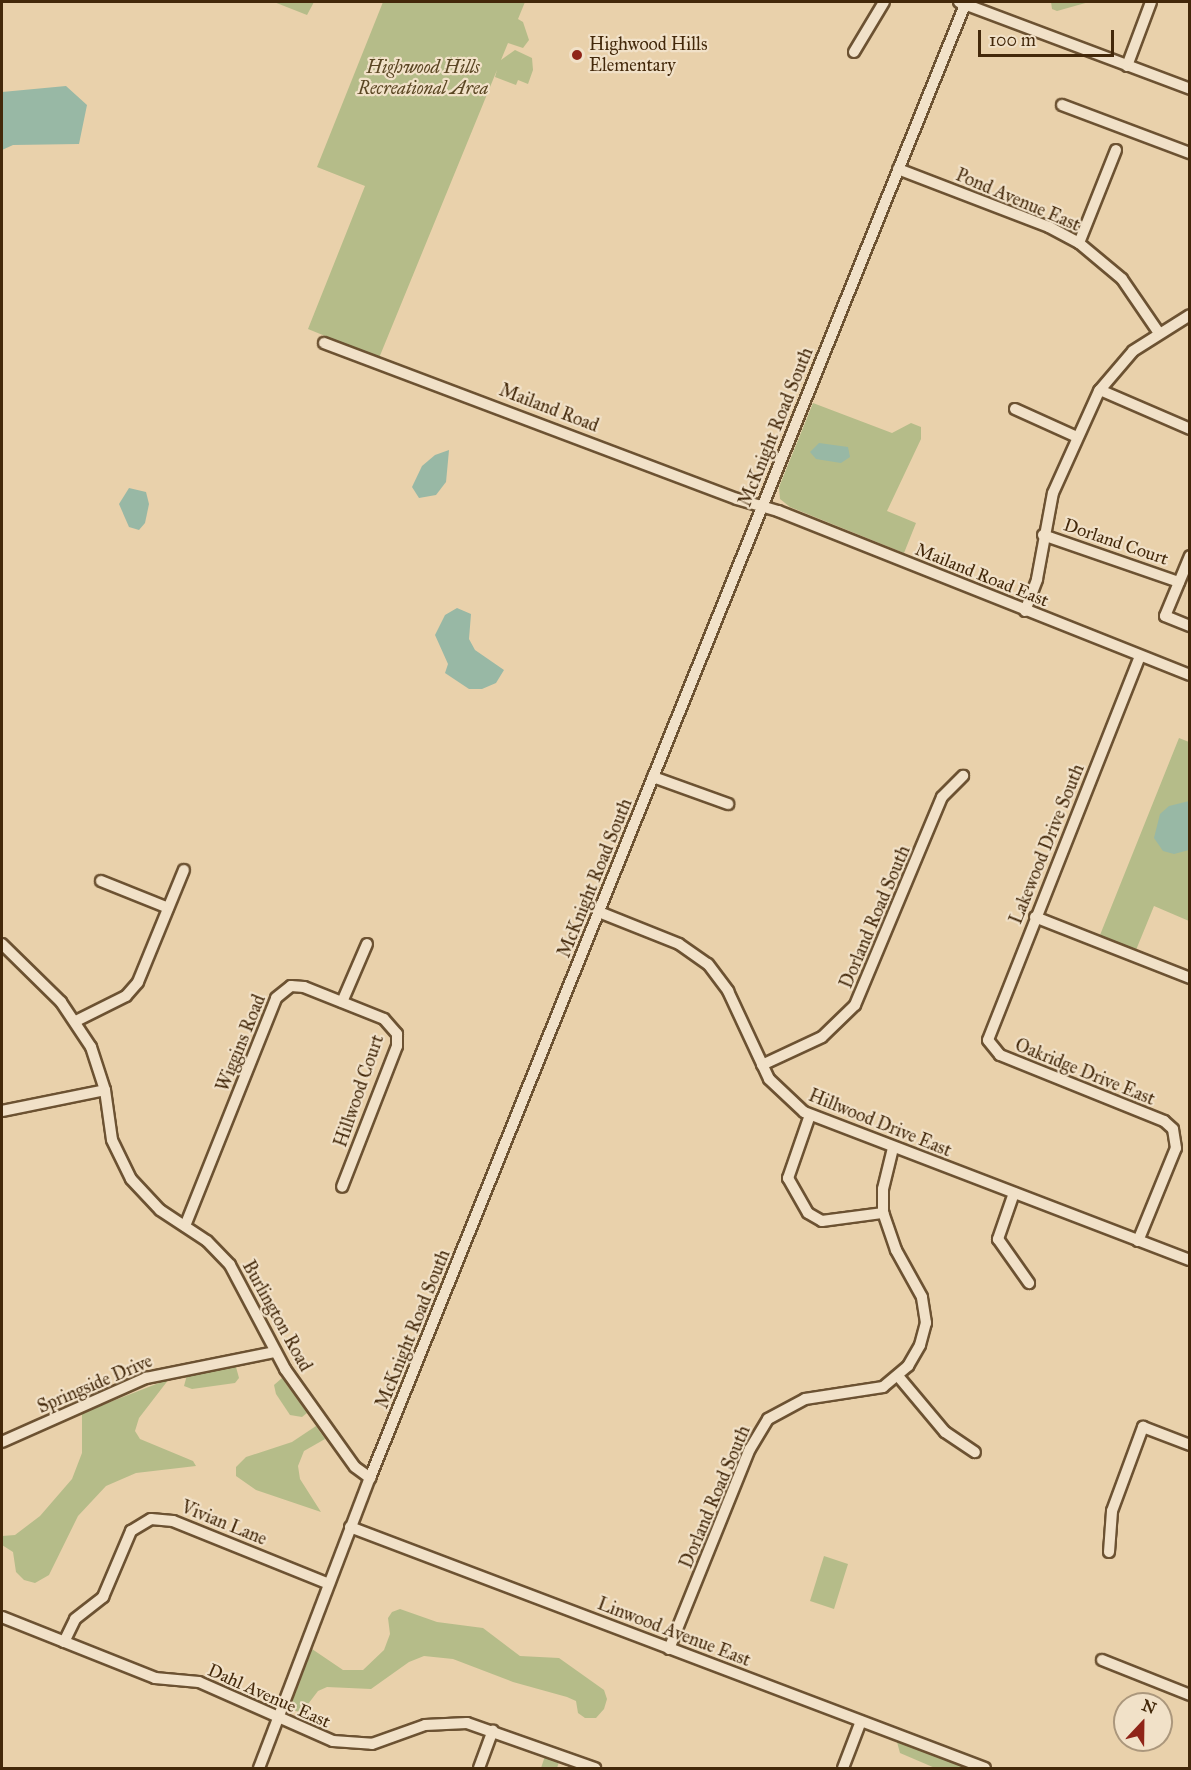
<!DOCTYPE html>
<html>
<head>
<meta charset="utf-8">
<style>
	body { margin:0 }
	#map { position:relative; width:1191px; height:1770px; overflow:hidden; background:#e9d1ab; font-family:"IM FELL Great Primer",serif }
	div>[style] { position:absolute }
	.green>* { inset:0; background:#b5bc89 }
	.water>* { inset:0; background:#98b8a5 }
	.roads { filter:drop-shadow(2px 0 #6c5232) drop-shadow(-2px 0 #6c5232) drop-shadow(0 2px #6c5232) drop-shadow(0 -2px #6c5232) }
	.minor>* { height:10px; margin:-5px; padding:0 5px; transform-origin:5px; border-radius:5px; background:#f1e1c8 }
	.dots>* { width:16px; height:16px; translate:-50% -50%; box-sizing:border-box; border:3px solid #f1e1c8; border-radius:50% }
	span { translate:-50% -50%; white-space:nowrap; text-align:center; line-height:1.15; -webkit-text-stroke:4.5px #f1e1c8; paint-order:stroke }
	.poi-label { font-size:18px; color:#43280a }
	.left { translate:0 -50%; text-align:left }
	.park-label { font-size:18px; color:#5a4623; font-style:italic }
	.street-label { font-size:18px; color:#43280a }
	.frame { position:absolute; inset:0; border:3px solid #43280a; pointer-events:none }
	.north { position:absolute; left:1113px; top:1692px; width:60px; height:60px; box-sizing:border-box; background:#f1e1c8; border:2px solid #ab977c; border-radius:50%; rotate:22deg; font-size:16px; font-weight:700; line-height:24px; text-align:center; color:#43280a }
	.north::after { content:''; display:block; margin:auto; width:21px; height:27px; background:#8f2418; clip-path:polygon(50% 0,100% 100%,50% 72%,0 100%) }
	.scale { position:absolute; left:978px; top:30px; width:136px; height:27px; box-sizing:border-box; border:3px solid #43280a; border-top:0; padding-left:8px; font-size:18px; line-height:21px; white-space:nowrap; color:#43280a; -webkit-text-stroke:4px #f1e1c8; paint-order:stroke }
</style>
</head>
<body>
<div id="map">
	<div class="green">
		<div style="clip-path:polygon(274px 2px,314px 2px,307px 15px)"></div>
		<div style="clip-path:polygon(383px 2px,525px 2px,518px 19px,523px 22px,529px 40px,523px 48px,508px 43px,501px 60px,515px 50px,532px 58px,533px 70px,528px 84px,518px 80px,516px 85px,495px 77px,497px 70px,379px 358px,308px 329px,365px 186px,317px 167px)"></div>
		<div style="clip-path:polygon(1051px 2px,1089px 2px,1057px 11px,1052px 9px)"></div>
		<div style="clip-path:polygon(813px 403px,892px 433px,911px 423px,921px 427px,921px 439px,887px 511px,916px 523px,904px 553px,790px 507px,780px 499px,779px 487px)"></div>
		<div style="clip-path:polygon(1179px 738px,1189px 742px,1189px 921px,1154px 906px,1136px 950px,1100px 935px)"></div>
		<div style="clip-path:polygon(236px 1367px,239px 1378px,235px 1383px,192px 1389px,184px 1386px,187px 1375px)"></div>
		<div style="clip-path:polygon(282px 1378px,307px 1413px,302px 1417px,290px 1415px,276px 1394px,274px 1385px)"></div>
		<div style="clip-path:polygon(169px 1379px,139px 1418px,135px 1431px,140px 1439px,193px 1461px,196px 1466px,136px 1473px,106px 1486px,78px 1516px,49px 1575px,35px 1583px,24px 1580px,16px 1572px,13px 1552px,2px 1545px,2px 1536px,15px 1535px,40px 1516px,72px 1479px,82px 1453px,82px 1413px)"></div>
		<div style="clip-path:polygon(316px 1426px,325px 1439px,304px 1451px,298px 1466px,300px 1479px,321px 1512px,256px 1490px,236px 1476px,236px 1467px,246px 1457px,292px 1442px)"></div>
		<div style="clip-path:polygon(824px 1556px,848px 1564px,834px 1609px,810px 1601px)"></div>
		<div style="clip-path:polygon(400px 1609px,437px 1622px,483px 1628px,520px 1656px,559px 1658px,604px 1690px,607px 1699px,604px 1709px,596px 1718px,585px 1718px,578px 1713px,576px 1701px,567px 1697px,513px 1682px,453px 1659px,424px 1656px,409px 1662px,371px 1689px,327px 1687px,318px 1691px,302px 1712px,289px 1710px,312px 1649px,343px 1670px,363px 1670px,384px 1650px,390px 1634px,388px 1618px,392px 1612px)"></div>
		<div style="clip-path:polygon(897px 1742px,958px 1765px,967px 1768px,935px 1768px,900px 1753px)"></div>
		<div style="clip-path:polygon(545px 1756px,559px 1762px,557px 1768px,541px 1768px)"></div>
	</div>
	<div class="water">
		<div style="clip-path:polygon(66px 86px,87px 105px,79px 144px,13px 145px,2px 150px,2px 92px)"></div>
		<div style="clip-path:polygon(819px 443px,848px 447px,850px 457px,841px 463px,816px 459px,810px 452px)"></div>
		<div style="clip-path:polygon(449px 450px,446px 482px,436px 495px,419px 498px,412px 487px,422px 466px,435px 455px)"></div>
		<div style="clip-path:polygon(129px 488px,146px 492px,149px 504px,145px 523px,139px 530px,129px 527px,119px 504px)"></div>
		<div style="clip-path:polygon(457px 608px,471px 614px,469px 639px,475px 650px,504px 670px,496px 683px,482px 689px,469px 689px,445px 673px,448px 664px,435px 635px,445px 615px)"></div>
		<div style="clip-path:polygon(1189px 801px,1189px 850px,1174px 854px,1163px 851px,1154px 838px,1160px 814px,1169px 806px)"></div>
	</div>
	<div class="roads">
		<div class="minor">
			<div style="left:959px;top:2px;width:247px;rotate:20.6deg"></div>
			<div style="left:854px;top:52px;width:58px;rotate:-59deg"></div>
			<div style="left:1127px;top:66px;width:68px;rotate:-69.4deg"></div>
			<div style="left:1062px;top:105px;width:137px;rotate:20.6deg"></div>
			<div style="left:898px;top:169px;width:162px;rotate:21deg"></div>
			<div style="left:1049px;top:227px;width:34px;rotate:28deg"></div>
			<div style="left:1079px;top:243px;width:56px;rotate:39.9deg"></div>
			<div style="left:1122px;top:279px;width:65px;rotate:55.6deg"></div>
			<div style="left:1079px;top:243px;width:100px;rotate:-68.3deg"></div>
			<div style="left:324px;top:343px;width:441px;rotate:20.7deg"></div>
			<div style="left:737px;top:499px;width:43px;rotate:16.3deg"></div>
			<div style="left:778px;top:511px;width:443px;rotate:21.7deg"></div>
			<div style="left:1100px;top:390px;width:98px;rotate:23.4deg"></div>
			<div style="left:1015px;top:409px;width:68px;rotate:24.3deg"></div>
			<div style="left:1043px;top:535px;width:144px;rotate:19.1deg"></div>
			<div style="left:1190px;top:556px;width:65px;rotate:112.6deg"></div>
			<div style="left:1165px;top:616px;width:27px;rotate:22deg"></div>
			<div style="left:1025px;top:611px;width:34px;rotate:-69deg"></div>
			<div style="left:1037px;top:579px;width:87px;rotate:-79.5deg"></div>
			<div style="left:1053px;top:493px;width:112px;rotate:-65.7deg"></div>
			<div style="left:1099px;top:391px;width:52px;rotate:-49.6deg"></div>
			<div style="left:1133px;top:351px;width:67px;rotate:-32.3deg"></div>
			<div style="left:653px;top:777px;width:80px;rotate:19.8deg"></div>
			<div style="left:101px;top:881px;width:72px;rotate:21.9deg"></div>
			<div style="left:599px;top:912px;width:86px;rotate:21.8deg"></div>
			<div style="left:679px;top:944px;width:35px;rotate:35deg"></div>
			<div style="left:708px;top:964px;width:34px;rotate:53deg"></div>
			<div style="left:728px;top:991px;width:97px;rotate:65deg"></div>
			<div style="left:769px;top:1079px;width:48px;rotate:43.3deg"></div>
			<div style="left:804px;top:1112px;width:413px;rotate:21deg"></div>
			<div style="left:1035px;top:917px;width:167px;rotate:21.5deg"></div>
			<div style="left:2px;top:944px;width:83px;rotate:44.5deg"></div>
			<div style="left:61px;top:1002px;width:54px;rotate:56.3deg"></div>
			<div style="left:91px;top:1047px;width:45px;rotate:72deg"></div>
			<div style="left:105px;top:1090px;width:50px;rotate:82deg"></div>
			<div style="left:112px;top:1140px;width:43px;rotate:64deg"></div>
			<div style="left:131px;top:1179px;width:42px;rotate:46.9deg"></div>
			<div style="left:160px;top:1210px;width:56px;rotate:33.4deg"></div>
			<div style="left:207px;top:1241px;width:33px;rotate:46deg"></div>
			<div style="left:230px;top:1265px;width:118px;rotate:62.1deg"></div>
			<div style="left:285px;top:1369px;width:120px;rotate:54.5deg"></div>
			<div style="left:355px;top:1467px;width:19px;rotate:36deg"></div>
			<div style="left:342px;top:1002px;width:63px;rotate:-66.7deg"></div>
			<div style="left:76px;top:1021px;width:56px;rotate:-26.6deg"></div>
			<div style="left:126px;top:996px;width:18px;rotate:-49deg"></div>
			<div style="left:138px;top:982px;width:121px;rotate:-67.7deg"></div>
			<div style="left:762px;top:1065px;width:66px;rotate:-25deg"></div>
			<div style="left:822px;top:1037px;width:46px;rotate:-44.1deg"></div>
			<div style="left:855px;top:1005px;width:225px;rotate:-67.3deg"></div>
			<div style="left:942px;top:797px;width:30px;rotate:-45deg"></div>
			<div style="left:2px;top:1111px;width:105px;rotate:-11.5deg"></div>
			<div style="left:810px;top:1115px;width:67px;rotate:109.2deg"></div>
			<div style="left:788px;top:1178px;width:40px;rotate:60.3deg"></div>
			<div style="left:808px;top:1213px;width:16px;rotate:30deg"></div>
			<div style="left:822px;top:1221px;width:62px;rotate:-7.5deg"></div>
			<div style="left:1014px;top:1193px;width:49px;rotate:109.2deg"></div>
			<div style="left:998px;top:1239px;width:54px;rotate:54.8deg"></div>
			<div style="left:185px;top:1226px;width:245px;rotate:-68.2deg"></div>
			<div style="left:276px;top:998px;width:19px;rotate:-39deg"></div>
			<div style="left:291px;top:986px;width:13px;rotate:4deg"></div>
			<div style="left:304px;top:987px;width:86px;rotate:21.8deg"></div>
			<div style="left:384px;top:1019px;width:20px;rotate:49deg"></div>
			<div style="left:397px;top:1034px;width:12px;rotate:90deg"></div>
			<div style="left:397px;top:1046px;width:151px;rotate:111.3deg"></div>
			<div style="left:1138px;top:1241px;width:100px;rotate:-67.8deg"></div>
			<div style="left:1176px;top:1148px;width:19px;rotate:-99deg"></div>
			<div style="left:1173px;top:1129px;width:12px;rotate:-138deg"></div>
			<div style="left:1164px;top:1121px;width:177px;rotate:-158.1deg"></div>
			<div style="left:1000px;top:1055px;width:19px;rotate:-129deg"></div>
			<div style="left:988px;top:1040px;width:413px;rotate:-68.4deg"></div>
			<div style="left:898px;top:1376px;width:73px;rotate:50deg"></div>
			<div style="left:945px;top:1432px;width:36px;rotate:34deg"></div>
			<div style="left:2px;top:1442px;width:158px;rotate:-24deg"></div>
			<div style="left:146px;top:1378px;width:132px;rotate:-11.4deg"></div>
			<div style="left:350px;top:1527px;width:679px;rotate:20.78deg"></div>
			<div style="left:1109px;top:1552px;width:41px;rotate:-85.8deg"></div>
			<div style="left:1112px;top:1511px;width:90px;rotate:-69.7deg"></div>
			<div style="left:1143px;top:1427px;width:50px;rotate:21deg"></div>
			<div style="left:2px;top:1617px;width:165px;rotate:21.7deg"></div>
			<div style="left:155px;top:1678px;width:44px;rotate:5.2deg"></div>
			<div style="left:199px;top:1682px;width:146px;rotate:23.8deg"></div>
			<div style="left:333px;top:1741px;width:39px;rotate:4deg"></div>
			<div style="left:372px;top:1744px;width:56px;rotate:-19.7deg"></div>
			<div style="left:425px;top:1725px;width:42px;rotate:-2.7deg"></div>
			<div style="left:467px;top:1723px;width:136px;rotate:19.4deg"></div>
			<div style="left:64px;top:1642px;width:25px;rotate:-64deg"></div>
			<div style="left:75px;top:1619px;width:36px;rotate:-38deg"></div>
			<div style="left:103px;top:1597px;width:72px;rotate:-67deg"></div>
			<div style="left:131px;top:1531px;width:23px;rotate:-31deg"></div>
			<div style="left:151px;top:1519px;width:22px;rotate:5deg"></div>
			<div style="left:173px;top:1521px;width:168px;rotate:22deg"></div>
			<div style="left:669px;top:1649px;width:216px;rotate:-68deg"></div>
			<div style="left:750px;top:1449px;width:35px;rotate:-59deg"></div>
			<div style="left:768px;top:1419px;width:42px;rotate:-28.4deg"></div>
			<div style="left:805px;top:1399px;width:79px;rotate:-8.7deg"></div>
			<div style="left:883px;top:1387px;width:33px;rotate:-40deg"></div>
			<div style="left:908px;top:1366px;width:24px;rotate:-60deg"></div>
			<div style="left:920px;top:1345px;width:23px;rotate:-75deg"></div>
			<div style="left:926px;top:1323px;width:26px;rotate:-99deg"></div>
			<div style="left:922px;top:1297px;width:54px;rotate:-119deg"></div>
			<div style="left:896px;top:1250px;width:39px;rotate:-109deg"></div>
			<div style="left:883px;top:1213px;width:24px;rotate:-90deg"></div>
			<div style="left:883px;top:1189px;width:42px;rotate:-76.3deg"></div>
			<div style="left:1102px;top:1660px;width:95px;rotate:21.7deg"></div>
			<div style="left:259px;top:1768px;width:311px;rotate:-69.1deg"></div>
			<div style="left:370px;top:1478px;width:1592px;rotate:-68.01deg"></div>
			<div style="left:479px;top:1768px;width:40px;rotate:-69.8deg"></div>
			<div style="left:843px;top:1768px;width:50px;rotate:-69deg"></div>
		</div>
	</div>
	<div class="dots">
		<div style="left:577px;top:55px;background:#8f2418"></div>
	</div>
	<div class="poi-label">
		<span class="left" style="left:589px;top:55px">Highwood Hills<br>Elementary</span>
	</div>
	<div class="park-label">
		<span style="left:423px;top:78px">Highwood Hills<br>Recreational Area</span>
	</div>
	<div class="street-label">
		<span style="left:1018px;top:200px;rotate:23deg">Pond Avenue East</span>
		<span style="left:549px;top:408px;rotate:21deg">Mailand Road</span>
		<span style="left:776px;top:427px;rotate:-68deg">McKnight Road South</span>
		<span style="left:1116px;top:542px;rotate:19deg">Dorland Court</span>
		<span style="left:982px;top:575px;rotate:22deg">Mailand Road East</span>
		<span style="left:1047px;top:844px;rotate:-68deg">Lakewood Drive South</span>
		<span style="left:595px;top:878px;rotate:-68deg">McKnight Road South</span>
		<span style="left:875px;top:917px;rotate:-67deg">Dorland Road South</span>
		<span style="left:241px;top:1043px;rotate:-68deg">Wiggins Road</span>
		<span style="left:1085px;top:1072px;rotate:22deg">Oakridge Drive East</span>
		<span style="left:359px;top:1091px;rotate:-71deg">Hillwood Court</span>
		<span style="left:880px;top:1123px;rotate:22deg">Hillwood Drive East</span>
		<span style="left:277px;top:1316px;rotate:61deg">Burlington Road</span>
		<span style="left:413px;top:1329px;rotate:-68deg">McKnight Road South</span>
		<span style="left:95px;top:1384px;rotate:-23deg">Springside Drive</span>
		<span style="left:715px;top:1497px;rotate:-67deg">Dorland Road South</span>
		<span style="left:224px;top:1523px;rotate:22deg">Vivian Lane</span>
		<span style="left:674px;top:1632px;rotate:21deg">Linwood Avenue East</span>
		<span style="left:269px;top:1696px;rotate:24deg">Dahl Avenue East</span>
	</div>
	<div class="frame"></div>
	<div class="north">N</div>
	<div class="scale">100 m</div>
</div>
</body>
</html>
